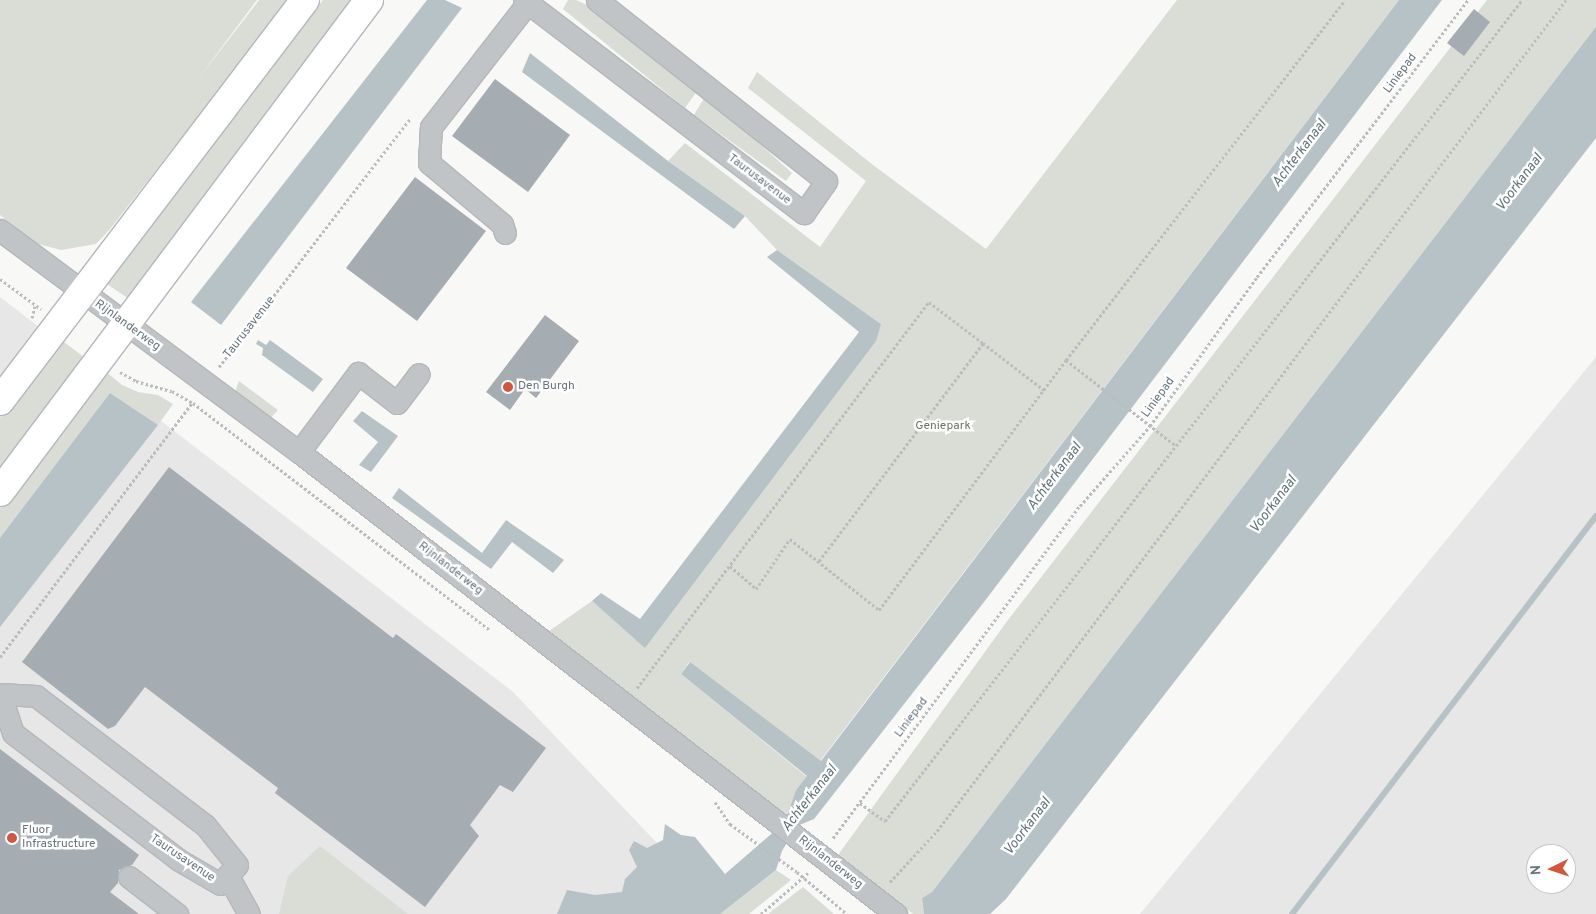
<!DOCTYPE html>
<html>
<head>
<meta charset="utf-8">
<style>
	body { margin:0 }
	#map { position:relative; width:1596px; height:914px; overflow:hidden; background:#f8f8f6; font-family:Overpass,sans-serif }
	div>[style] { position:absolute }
	.built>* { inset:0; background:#e6e7e6 }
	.green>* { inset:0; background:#d9ddd6 }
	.water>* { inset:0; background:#b7c2c6 }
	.stream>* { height:6px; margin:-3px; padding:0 3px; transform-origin:3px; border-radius:3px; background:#b7c2c6 }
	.building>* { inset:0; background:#a6adb2 }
	.path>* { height:3px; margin-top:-1.5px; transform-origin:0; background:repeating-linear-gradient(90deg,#babdbf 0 2.5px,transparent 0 5px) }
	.roads { filter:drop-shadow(1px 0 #b4b8bb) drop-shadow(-1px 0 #b4b8bb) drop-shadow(0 1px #b4b8bb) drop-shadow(0 -1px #b4b8bb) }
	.minor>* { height:21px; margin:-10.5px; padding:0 10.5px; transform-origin:10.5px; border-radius:10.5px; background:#c0c4c7 }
	.major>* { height:28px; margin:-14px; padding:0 14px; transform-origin:14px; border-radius:14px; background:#fff }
	.dots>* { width:14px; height:14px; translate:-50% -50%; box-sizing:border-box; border:2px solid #fff; border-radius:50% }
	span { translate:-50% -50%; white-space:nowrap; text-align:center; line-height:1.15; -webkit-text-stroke:5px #fff; paint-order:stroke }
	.street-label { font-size:12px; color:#66757e }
	.poi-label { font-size:12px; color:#66757e }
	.left { translate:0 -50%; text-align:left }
	.park-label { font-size:12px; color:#697765 }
	.water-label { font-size:14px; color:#617378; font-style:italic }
	.north { position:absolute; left:1526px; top:844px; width:50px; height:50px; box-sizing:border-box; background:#fff; border:1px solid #c2c8cb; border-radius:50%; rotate:266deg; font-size:14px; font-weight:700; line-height:20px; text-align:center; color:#66757e }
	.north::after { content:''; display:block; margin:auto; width:18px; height:22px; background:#d2563d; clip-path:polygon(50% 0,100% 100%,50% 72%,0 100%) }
</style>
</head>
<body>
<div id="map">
	<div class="built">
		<div style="clip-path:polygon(0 297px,512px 691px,678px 865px,605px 914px,0 914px)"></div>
		<div style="clip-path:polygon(evenodd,1596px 357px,1596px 914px,1140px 914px,1596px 357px,1536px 854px,1566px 854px,1566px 884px,1536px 884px,1536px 854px)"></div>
	</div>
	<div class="green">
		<div style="clip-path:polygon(0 0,257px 0,198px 79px,259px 0,289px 0,110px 229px,96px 244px,61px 250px,38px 244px,0 215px)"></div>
		<div style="clip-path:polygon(323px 0,359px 0,129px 299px,104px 282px)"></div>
		<div style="clip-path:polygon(568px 0,576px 0,596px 9px,700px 87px,685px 108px,563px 9px)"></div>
		<div style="clip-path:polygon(1177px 0,1399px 0,820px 761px,689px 662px,681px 674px,807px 777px,796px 790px,786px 817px,549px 631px,592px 601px,645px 647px,881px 324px,777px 250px,745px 216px,668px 161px,685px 143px,820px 247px,866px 181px,748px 88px,757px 72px,873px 165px,986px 249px)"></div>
		<div style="clip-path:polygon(1487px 0,1596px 0,1596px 29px,932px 892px,922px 898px,924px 914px,913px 914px,838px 855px,1008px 620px)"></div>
		<div style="clip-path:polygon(706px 95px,792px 173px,786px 181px,694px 115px)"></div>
		<div style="clip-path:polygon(60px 339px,88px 360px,0 476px,0 418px)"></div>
		<div style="clip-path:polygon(105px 371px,122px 385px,138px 392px,158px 395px,173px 404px,158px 425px,110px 393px,0 538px,0 508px)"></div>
		<div style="clip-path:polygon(239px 381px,278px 410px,268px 421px,234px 395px)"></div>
		<div style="clip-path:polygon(320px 846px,408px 914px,279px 914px,288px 876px)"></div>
		<div style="clip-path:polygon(776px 870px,791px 880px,749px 914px,720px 914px)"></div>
		<div style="clip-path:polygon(803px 887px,834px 914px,768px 914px)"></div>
	</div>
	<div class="water">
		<div style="clip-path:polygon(427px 0,445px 0,462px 8px,221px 325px,191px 302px)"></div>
		<div style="clip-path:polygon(1399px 0,1442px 0,984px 602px,814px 819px,797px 826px,782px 851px,776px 870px,720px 914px,557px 914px,567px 890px,595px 895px,622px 892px,625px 879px,637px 867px,629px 850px,634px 841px,647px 848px,663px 840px,665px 824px,681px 835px,695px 837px,725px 874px,784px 823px,796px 790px,807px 776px,681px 674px,690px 662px,821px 761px)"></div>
		<div style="clip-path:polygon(1596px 27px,1596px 138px,1006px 899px,990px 914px,924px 914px,922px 898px,932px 892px)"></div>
		<div style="clip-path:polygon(530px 53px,668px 161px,745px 216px,734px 229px,522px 72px)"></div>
		<div style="clip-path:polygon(777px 250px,881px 324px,876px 341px,645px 648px,592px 601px,601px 593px,640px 619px,859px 332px,767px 257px)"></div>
		<div style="clip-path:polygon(258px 340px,266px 345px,270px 340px,323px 379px,313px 392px,262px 355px,263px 348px,256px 344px)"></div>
		<div style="clip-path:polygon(110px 393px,158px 425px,0 627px,0 538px)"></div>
		<div style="clip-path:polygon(362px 411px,398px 436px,371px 472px,359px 465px,378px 442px,353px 421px)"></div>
		<div style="clip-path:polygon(399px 488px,482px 553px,506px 520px,564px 560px,553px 573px,512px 542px,491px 569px,392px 498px)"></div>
	</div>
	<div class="stream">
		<div style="left:1292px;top:914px;width:501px;rotate:-52.63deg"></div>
	</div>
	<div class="building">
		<div style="clip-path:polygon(1474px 9px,1490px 22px,1464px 56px,1447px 43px)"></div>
		<div style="clip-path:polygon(495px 79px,570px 135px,528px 192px,452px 136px)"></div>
		<div style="clip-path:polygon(415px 177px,486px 231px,417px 321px,346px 268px)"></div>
		<div style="clip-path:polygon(545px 315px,579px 341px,536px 398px,525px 389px,510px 410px,486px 392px)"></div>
		<div style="clip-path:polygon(169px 467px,393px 638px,396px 634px,546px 748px,513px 792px,500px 785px,470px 825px,479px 836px,425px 907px,275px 793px,278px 788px,145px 687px,115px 726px,108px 729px,22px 662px)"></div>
		<div style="clip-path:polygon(0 749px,139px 855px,132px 865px,119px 870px,118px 883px,110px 892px,139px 914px,0 914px)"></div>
	</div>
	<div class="path">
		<div style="left:0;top:279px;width:51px;rotate:36.2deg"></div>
		<div style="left:32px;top:318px;width:12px;rotate:-76deg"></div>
		<div style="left:1066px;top:360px;width:455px;rotate:-52.2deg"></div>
		<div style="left:219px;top:367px;width:313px;rotate:-52.4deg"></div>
		<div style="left:120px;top:372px;width:18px;rotate:29deg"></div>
		<div style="left:136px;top:381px;width:37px;rotate:16deg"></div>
		<div style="left:172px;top:391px;width:24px;rotate:30deg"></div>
		<div style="left:193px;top:403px;width:374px;rotate:37.4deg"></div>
		<div style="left:819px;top:561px;width:273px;rotate:-53deg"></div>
		<div style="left:983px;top:343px;width:77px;rotate:37.6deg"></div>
		<div style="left:730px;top:566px;width:35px;rotate:41deg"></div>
		<div style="left:756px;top:589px;width:60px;rotate:-55.8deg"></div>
		<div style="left:790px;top:539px;width:114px;rotate:38.6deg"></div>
		<div style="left:879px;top:610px;width:312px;rotate:-53.2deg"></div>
		<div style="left:1066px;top:360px;width:140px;rotate:38deg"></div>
		<div style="left:0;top:657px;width:320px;rotate:-52.9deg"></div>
		<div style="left:637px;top:688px;width:484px;rotate:-52.9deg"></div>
		<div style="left:929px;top:302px;width:68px;rotate:37.2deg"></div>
		<div style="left:715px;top:802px;width:27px;rotate:56deg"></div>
		<div style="left:730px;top:824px;width:82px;rotate:35.6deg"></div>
		<div style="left:797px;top:872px;width:65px;rotate:40deg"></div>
		<div style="left:860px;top:803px;width:31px;rotate:36deg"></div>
		<div style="left:885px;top:821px;width:1039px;rotate:-52.19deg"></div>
		<div style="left:833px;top:838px;width:414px;rotate:-53.4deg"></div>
		<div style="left:1080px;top:506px;width:106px;rotate:-48.8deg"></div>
		<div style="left:1150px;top:426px;width:183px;rotate:-54.3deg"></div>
		<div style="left:1257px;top:277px;width:348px;rotate:-52.7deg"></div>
		<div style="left:890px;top:882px;width:69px;rotate:-47.3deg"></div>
		<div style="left:937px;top:831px;width:1042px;rotate:-52.88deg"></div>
		<div style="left:761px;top:914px;width:64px;rotate:-41.2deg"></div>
	</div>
	<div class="roads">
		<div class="minor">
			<div style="left:524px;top:0;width:352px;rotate:37.3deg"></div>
			<div style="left:804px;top:213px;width:39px;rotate:-55deg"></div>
			<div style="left:826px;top:181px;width:292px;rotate:-141.7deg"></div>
			<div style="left:0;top:230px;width:372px;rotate:36.6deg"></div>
			<div style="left:299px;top:452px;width:755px;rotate:37.74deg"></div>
			<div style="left:505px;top:233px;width:9px;rotate:-108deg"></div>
			<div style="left:502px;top:224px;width:95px;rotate:-140.1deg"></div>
			<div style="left:429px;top:163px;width:36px;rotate:-87deg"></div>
			<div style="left:431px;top:127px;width:161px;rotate:-52.1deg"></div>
			<div style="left:299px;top:452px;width:99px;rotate:-53.2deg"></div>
			<div style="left:358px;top:373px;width:49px;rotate:37.6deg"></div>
			<div style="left:397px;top:403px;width:36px;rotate:-53deg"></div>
			<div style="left:0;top:694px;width:36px;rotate:3deg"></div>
			<div style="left:36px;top:696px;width:213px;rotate:37.4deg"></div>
			<div style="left:205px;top:825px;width:51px;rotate:51.3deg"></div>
			<div style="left:237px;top:865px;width:25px;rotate:132deg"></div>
			<div style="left:220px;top:884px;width:48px;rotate:-149.7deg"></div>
			<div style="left:179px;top:860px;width:209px;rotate:-142.6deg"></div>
			<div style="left:13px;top:733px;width:41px;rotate:-108.4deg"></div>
			<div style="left:228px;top:876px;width:43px;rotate:61.1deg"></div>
			<div style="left:129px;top:877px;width:61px;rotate:37.6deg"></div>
		</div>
		<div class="major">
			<div style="left:0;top:401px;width:504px;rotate:-52.74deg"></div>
			<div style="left:0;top:492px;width:615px;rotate:-53.13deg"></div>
		</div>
	</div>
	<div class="dots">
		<div style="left:508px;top:387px;background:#d2563d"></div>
		<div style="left:12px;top:838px;background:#d2563d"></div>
	</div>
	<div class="street-label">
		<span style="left:1401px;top:74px;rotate:-53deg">Liniepad</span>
		<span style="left:759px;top:180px;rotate:37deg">Taurusavenue</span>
		<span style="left:127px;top:326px;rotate:36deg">Rijnlanderweg</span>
		<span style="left:250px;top:328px;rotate:-52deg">Taurusavenue</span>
		<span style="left:1159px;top:398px;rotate:-54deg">Liniepad</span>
		<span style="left:450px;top:569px;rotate:38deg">Rijnlanderweg</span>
		<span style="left:912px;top:718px;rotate:-53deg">Liniepad</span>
		<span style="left:182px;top:859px;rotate:34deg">Taurusavenue</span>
		<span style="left:830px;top:863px;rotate:38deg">Rijnlanderweg</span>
	</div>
	<div class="poi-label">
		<span class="left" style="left:518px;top:387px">Den Burgh</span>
		<span class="left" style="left:22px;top:838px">Fluor<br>Infrastructure</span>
	</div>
	<div class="park-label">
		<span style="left:943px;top:427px">Geniepark</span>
	</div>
	<div class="water-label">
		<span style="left:1300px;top:154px;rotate:-53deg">Achterkanaal</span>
		<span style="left:1520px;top:183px;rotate:-53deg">Voorkanaal</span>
		<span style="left:1055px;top:477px;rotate:-53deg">Achterkanaal</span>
		<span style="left:1274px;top:505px;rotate:-53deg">Voorkanaal</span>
		<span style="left:810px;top:799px;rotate:-52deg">Achterkanaal</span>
		<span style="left:1028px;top:827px;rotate:-53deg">Voorkanaal</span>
	</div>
	<div class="north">N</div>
</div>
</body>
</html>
